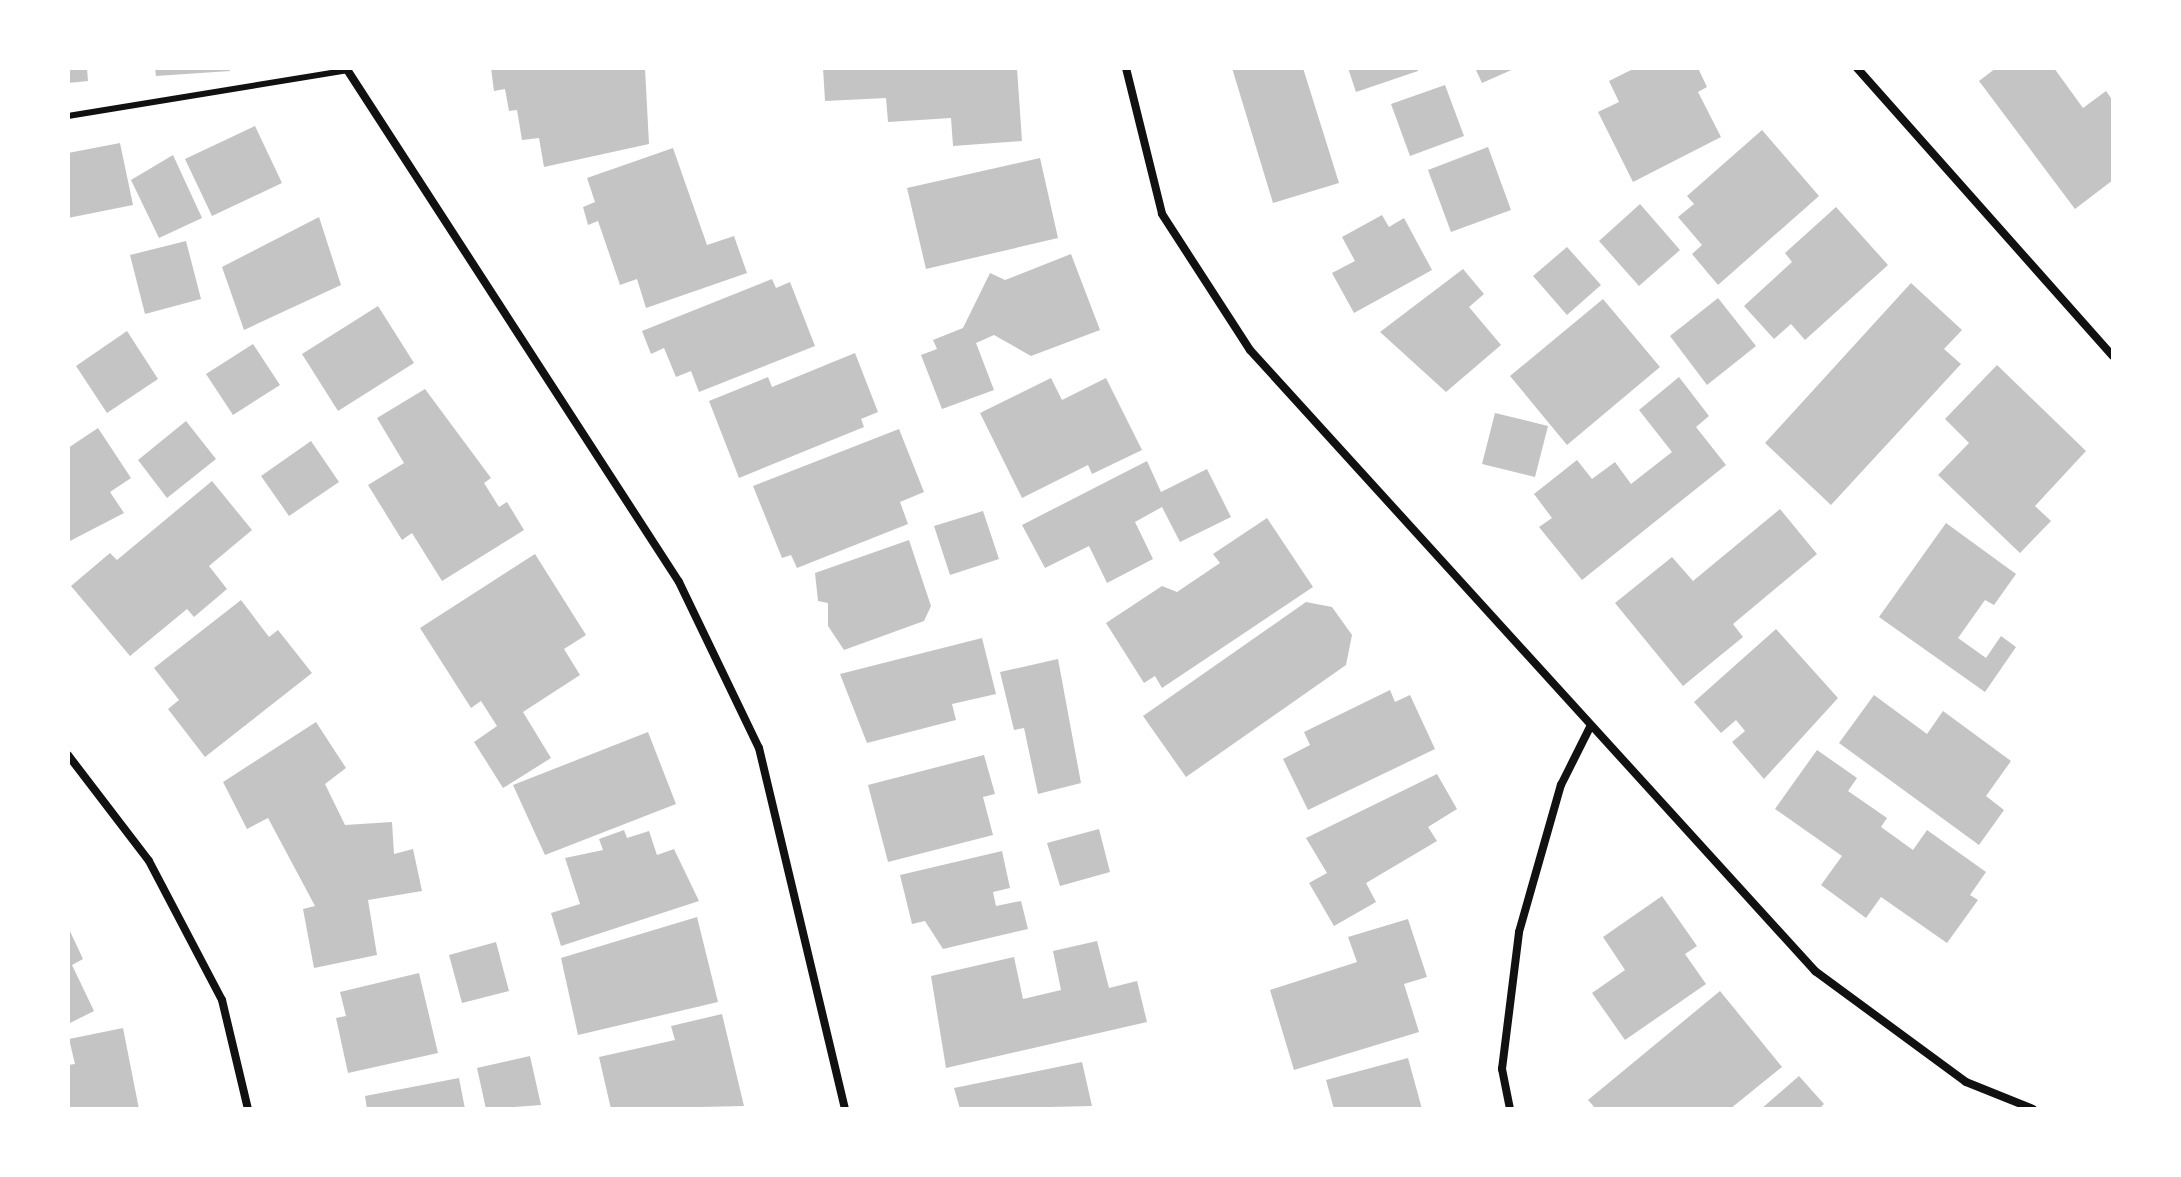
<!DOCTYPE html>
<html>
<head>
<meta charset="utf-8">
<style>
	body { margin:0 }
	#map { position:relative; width:2181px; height:1177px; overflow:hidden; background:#fff; font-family:"PT Sans",sans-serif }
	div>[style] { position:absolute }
	.building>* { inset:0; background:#c4c4c4 }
	.service>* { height:6px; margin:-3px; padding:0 3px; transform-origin:3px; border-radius:3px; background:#111 }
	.minor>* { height:8px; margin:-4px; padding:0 4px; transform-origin:4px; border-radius:4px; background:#111 }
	span { translate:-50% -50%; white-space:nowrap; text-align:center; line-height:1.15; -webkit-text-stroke:7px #fff; paint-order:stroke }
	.frame { position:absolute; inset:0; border:70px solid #fff; pointer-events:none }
</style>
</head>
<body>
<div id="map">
	<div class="building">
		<div style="clip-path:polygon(68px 68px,87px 68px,88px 81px,68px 83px)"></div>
		<div style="clip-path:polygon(155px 68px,229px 68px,230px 71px,156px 76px)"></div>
		<div style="clip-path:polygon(491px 68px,645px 68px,649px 144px,544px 167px,539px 138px,522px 140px,517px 110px,509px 111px,505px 89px,494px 91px)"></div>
		<div style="clip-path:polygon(823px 68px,1017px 68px,1022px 141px,953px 146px,951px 118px,888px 122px,886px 98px,825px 101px)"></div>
		<div style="clip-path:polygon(1232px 68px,1303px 68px,1339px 183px,1273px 203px)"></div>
		<div style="clip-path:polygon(1348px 68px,1417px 68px,1418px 71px,1356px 92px)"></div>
		<div style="clip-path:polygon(1475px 68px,1516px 68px,1482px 83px)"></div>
		<div style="clip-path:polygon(1635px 68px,1698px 68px,1707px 87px,1698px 92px,1721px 137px,1633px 182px,1598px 112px,1619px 102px,1609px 81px)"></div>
		<div style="clip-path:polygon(1996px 68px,2054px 68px,2083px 108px,2106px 91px,2113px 101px,2113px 180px,2075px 209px,1979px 81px)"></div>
		<div style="clip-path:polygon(1445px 85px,1464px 136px,1410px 156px,1391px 104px)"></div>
		<div style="clip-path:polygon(255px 126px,282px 183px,212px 216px,185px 159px)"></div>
		<div style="clip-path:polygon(1762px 130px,1819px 196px,1718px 285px,1692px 254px,1702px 245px,1678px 217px,1694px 204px,1687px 196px)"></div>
		<div style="clip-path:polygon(120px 143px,133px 205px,68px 218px,68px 153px)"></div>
		<div style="clip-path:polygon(1488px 147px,1511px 210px,1451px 232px,1428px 170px)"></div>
		<div style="clip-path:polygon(673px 148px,707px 245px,734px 236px,747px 273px,646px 308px,637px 279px,620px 285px,598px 221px,588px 225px,583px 207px,595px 202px,587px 178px)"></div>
		<div style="clip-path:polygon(173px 155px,202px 218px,159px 238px,131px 180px)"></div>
		<div style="clip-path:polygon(1040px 158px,1058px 238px,926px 269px,907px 188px)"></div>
		<div style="clip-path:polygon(1640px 204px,1680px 250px,1639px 286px,1599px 241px)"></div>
		<div style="clip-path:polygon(1836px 207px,1888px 265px,1805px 340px,1791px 324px,1774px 339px,1744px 306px,1792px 262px,1785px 253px)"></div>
		<div style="clip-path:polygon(1382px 215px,1389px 227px,1404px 218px,1432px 270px,1354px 313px,1332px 273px,1355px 261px,1342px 237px)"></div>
		<div style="clip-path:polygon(319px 217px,341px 285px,244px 330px,222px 267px)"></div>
		<div style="clip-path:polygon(186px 241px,201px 299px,145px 314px,130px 255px)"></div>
		<div style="clip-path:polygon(1567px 247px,1601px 285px,1567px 315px,1533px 276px)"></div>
		<div style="clip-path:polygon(1071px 254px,1100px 330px,1031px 356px,994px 335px,976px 343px,994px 390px,942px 409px,921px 355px,937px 349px,933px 340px,963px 328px,990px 273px,1005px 280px)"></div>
		<div style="clip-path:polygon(1463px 269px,1484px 294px,1469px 307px,1501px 345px,1446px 392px,1380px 332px)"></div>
		<div style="clip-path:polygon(772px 279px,776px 288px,790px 282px,815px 346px,699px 392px,691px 371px,676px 377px,664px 348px,651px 354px,642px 331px)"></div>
		<div style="clip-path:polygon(1911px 283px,1962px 330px,1944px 349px,1961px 364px,1831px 505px,1765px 443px)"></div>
		<div style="clip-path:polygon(1718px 298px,1756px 346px,1707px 385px,1670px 336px)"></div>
		<div style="clip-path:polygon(1603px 299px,1660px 367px,1567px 445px,1510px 376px)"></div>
		<div style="clip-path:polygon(378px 306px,414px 363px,338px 411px,302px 354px)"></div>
		<div style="clip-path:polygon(127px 331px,158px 379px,107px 413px,76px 366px)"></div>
		<div style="clip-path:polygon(253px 344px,280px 385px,233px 415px,206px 374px)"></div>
		<div style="clip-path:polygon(855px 353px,878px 412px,861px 419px,864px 427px,739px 478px,709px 401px,768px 377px,772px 387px)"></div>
		<div style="clip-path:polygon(1997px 365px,2086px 451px,2035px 506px,2051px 521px,2020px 553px,1938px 475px,1969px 443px,1945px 419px)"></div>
		<div style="clip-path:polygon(1679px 377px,1709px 416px,1696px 427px,1726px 465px,1582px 580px,1539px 527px,1552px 518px,1534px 494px,1577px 460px,1592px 479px,1615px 462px,1631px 484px,1672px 452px,1639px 410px)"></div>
		<div style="clip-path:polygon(1051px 378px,1062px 400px,1106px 378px,1142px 450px,1092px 474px,1088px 465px,1022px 498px,980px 413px)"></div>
		<div style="clip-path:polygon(425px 389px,491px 478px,484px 483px,499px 507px,507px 502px,524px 530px,442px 581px,412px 533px,402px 540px,368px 485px,404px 463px,377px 418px)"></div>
		<div style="clip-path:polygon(1495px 413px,1548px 426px,1535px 477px,1482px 464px)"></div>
		<div style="clip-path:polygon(186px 421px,216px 459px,167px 498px,138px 460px)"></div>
		<div style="clip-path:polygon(98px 428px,131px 478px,110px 492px,124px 513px,68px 542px,68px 448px)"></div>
		<div style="clip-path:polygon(899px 429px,924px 492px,900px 502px,908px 524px,797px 568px,791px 555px,782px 558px,753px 486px)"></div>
		<div style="clip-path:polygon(311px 441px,339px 482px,289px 516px,261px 476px)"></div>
		<div style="clip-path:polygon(1147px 461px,1161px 492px,1207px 469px,1231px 517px,1180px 542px,1162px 507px,1135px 522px,1153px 559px,1107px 583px,1089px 546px,1045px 568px,1022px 525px)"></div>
		<div style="clip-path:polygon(212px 481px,252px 530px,209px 566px,227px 589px,194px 617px,187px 609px,130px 656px,71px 586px,110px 553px,117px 560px)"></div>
		<div style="clip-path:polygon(1780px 509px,1817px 554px,1733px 624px,1743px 637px,1683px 686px,1615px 603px,1672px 557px,1693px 581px)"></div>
		<div style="clip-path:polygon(983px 511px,999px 559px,950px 575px,934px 526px)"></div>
		<div style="clip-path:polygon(1267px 518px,1313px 587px,1162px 688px,1155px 676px,1144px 683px,1106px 623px,1162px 586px,1177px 592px,1220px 563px,1213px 554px)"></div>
		<div style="clip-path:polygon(1946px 523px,2016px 574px,1994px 605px,1985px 600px,1958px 638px,1986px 658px,2001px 636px,2016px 647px,1985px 692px,1879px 617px)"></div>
		<div style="clip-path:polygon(909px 540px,931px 606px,924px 621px,844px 650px,828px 626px,828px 603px,818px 601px,815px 573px)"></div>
		<div style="clip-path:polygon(535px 554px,586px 635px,564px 649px,580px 675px,523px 712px,551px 758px,503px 788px,474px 742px,497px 726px,481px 701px,471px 708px,420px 628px)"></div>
		<div style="clip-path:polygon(241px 600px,269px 637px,278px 630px,312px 673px,205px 757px,168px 709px,179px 700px,154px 668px)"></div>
		<div style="clip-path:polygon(1306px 602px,1332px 607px,1352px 635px,1346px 665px,1186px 777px,1143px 716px)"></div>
		<div style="clip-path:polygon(1776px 629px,1838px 698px,1764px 779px,1732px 742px,1745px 731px,1736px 720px,1721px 733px,1694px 702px)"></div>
		<div style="clip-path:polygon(982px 638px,996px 694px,952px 704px,956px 720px,867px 743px,840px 674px)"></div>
		<div style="clip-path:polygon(1058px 659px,1081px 783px,1038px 794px,1024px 728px,1014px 730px,1000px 672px)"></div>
		<div style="clip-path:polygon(1390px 690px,1395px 702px,1410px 695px,1435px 749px,1308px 810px,1283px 759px,1310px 745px,1304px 732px)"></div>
		<div style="clip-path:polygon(1874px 695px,1927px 734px,1943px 711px,2011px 761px,1986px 796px,2004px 810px,1979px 845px,1839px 743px)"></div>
		<div style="clip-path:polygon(316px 722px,346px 768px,325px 784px,345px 825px,392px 822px,394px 854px,413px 849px,422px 891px,368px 900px,377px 955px,314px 968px,303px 909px,315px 906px,268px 818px,247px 829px,223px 782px)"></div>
		<div style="clip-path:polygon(648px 732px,676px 804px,545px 855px,513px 785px)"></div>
		<div style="clip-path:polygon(1817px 750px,1857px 778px,1848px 791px,1887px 818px,1881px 827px,1913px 850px,1927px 830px,1986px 872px,1970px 895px,1978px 900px,1947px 943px,1881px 897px,1866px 918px,1821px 885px,1842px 856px,1775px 809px)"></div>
		<div style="clip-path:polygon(984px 755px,995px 794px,983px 797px,993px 835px,888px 862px,868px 785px)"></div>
		<div style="clip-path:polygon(1437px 774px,1457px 809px,1428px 827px,1437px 841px,1366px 883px,1376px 902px,1334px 926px,1309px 883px,1327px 873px,1306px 838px)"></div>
		<div style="clip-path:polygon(1099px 829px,1110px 872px,1060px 886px,1047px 843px)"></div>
		<div style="clip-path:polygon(624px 830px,627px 838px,649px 831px,657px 855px,674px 849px,699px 901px,561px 946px,551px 913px,580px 904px,565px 858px,603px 850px,599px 839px)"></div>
		<div style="clip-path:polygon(1002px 851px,1010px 888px,993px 892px,996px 906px,1021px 901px,1028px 929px,943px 949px,925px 921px,912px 924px,900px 875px)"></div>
		<div style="clip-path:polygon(1662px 896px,1697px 946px,1685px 954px,1706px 984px,1625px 1040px,1592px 993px,1625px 970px,1603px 937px)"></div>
		<div style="clip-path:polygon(697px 917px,718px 1002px,578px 1035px,561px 958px)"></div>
		<div style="clip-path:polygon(1408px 919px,1427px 977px,1404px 984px,1419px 1032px,1294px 1070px,1270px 990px,1357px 962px,1348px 937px)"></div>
		<div style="clip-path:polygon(68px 927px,83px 959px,72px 965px,94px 1011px,68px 1024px)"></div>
		<div style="clip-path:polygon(1097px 941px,1109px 988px,1137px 981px,1147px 1022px,946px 1068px,931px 976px,1014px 957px,1023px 999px,1061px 990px,1053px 951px)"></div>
		<div style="clip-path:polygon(496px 942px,509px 991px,462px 1003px,449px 955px)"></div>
		<div style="clip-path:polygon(419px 973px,438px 1053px,348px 1073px,336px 1018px,346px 1016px,340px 992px)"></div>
		<div style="clip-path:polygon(1720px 991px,1782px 1067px,1730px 1109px,1596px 1109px,1588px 1100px)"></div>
		<div style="clip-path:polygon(722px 1014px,744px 1106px,611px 1109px,599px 1057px,675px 1040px,671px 1026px)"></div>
		<div style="clip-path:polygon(123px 1028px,139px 1109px,68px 1109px,68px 1065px,75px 1064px,69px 1039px)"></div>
		<div style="clip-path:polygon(530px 1056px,541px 1105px,486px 1109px,477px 1068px)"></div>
		<div style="clip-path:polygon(1408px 1058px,1422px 1109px,1334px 1109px,1326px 1080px)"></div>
		<div style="clip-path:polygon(1082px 1062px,1092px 1106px,960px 1109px,954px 1088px)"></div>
		<div style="clip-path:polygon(1799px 1076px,1824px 1104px,1819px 1109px,1761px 1109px)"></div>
		<div style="clip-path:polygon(459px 1078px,465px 1109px,367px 1109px,365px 1096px)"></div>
	</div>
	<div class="service">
		<div style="left:68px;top:116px;width:284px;rotate:-9.3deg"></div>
	</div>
	<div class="minor">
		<div style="left:346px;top:68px;width:612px;rotate:57.06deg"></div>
		<div style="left:679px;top:582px;width:184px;rotate:64.3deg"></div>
		<div style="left:759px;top:748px;width:371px;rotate:76.6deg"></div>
		<div style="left:1126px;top:68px;width:150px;rotate:76.1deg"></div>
		<div style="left:1162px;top:214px;width:162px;rotate:57.1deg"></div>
		<div style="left:1250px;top:350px;width:840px;rotate:47.7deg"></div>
		<div style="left:1815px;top:971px;width:187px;rotate:36.3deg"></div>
		<div style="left:1966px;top:1082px;width:72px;rotate:21.9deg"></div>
		<div style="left:1857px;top:68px;width:385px;rotate:48.4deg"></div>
		<div style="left:68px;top:755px;width:133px;rotate:52.6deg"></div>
		<div style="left:149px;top:861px;width:157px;rotate:62.3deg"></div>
		<div style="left:222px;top:1000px;width:112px;rotate:76.6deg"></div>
		<div style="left:1510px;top:1109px;width:41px;rotate:-101.3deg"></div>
		<div style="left:1502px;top:1069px;width:138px;rotate:-82.9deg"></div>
		<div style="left:1519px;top:932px;width:153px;rotate:-74.1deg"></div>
		<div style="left:1561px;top:785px;width:65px;rotate:-63.4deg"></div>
	</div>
	<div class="frame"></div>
</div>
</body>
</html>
